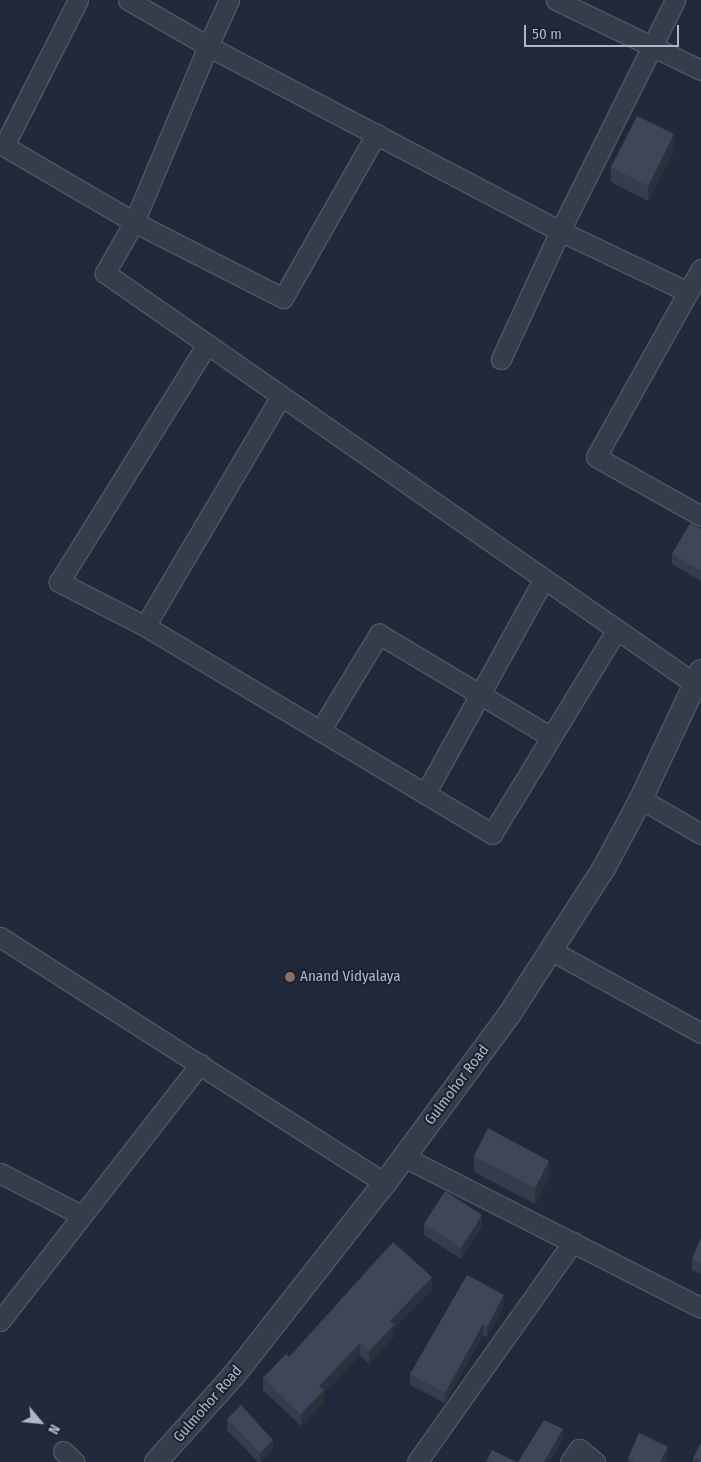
<!DOCTYPE html>
<html>
<head>
<meta charset="utf-8">
<style>
	body { margin:0 }
	#map { position:relative; width:701px; height:1462px; overflow:hidden; background:#22293a; font-family:"Fira Sans Condensed",sans-serif }
	div>[style] { position:absolute }
	.roads { filter:drop-shadow(1px 0 #515665) drop-shadow(-1px 0 #515665) drop-shadow(0 1px #515665) drop-shadow(0 -1px #515665) }
	.minor>* { height:19px; margin:-9.5px; padding:0 9.5px; transform-origin:9.5px; border-radius:9.5px; background:#363c4a }
	.tertiary>* { height:22px; margin:-11px; padding:0 11px; transform-origin:11px; border-radius:11px; background:#363c4a }
	.wall>* { inset:0; background:#353d4d }
	.shaded-wall>* { inset:0; background:#2b323e }
	.building>* { inset:0; background:#3e4759 }
	.dots>* { width:14px; height:14px; translate:-50% -50%; box-sizing:border-box; border:2px solid #1b212f; border-radius:50% }
	span { translate:-50% -50%; white-space:nowrap; text-align:center; line-height:1.15; -webkit-text-stroke:4px #1b212f; paint-order:stroke }
	.poi-label { font-size:15px; color:#b1b6c6 }
	.left { translate:0 -50%; text-align:left }
	.street-label { font-size:15px; color:#b1b6c6 }
	.north { position:absolute; left:15px; top:1397px; width:50px; height:50px; -webkit-text-stroke:4px #1b212f; paint-order:stroke; rotate:118deg; font-size:14px; font-weight:700; line-height:20px; text-align:center; color:#b1b6c6 }
	.north::after { content:''; display:block; margin:auto; width:18px; height:22px; background:#b1b6c6; clip-path:polygon(50% 0,100% 100%,50% 72%,0 100%) }
	.scale { position:absolute; left:524px; top:25px; width:155px; height:22px; box-sizing:border-box; border:2px solid #b1b6c6; border-top:0; padding-left:6px; font-size:15px; line-height:18px; white-space:nowrap; color:#b1b6c6; -webkit-text-stroke:4px #1b212f; paint-order:stroke }
</style>
</head>
<body>
<div id="map">
	<div class="roads">
		<div class="minor">
			<div style="left:78px;top:0;width:164px;rotate:116.9deg"></div>
			<div style="left:4px;top:146px;width:151px;rotate:30.3deg"></div>
			<div style="left:134px;top:222px;width:167px;rotate:27deg"></div>
			<div style="left:283px;top:298px;width:189px;rotate:-60.4deg"></div>
			<div style="left:128px;top:0;width:92px;rotate:29.9deg"></div>
			<div style="left:208px;top:46px;width:51px;rotate:-65.5deg"></div>
			<div style="left:556px;top:0;width:161px;rotate:25.8deg"></div>
			<div style="left:701px;top:269px;width:215px;rotate:119.2deg"></div>
			<div style="left:596px;top:457px;width:120px;rotate:29.3deg"></div>
			<div style="left:688px;top:292px;width:142px;rotate:-154.5deg"></div>
			<div style="left:560px;top:231px;width:398px;rotate:-152.3deg"></div>
			<div style="left:208px;top:46px;width:191px;rotate:112.8deg"></div>
			<div style="left:134px;top:222px;width:59px;rotate:119.6deg"></div>
			<div style="left:105px;top:273px;width:726px;rotate:34.85deg"></div>
			<div style="left:501px;top:359px;width:141px;rotate:-65.3deg"></div>
			<div style="left:560px;top:231px;width:258px;rotate:-63.5deg"></div>
			<div style="left:281px;top:396px;width:267px;rotate:120.6deg"></div>
			<div style="left:145px;top:626px;width:405px;rotate:30.9deg"></div>
			<div style="left:492px;top:834px;width:238px;rotate:-58.6deg"></div>
			<div style="left:145px;top:626px;width:97px;rotate:-152.9deg"></div>
			<div style="left:59px;top:582px;width:280px;rotate:-58.1deg"></div>
			<div style="left:320px;top:731px;width:114px;rotate:-58.7deg"></div>
			<div style="left:379px;top:634px;width:200px;rotate:30.9deg"></div>
			<div style="left:425px;top:794px;width:244px;rotate:-61.1deg"></div>
			<div style="left:641px;top:799px;width:69px;rotate:30.3deg"></div>
			<div style="left:0;top:937px;width:457px;rotate:32.6deg"></div>
			<div style="left:552px;top:951px;width:170px;rotate:28.8deg"></div>
			<div style="left:404px;top:1157px;width:333px;rotate:26.9deg"></div>
			<div style="left:0;top:1173px;width:91px;rotate:27.4deg"></div>
			<div style="left:0;top:1321px;width:326px;rotate:-52.1deg"></div>
			<div style="left:63px;top:1451px;width:16px;rotate:43deg"></div>
			<div style="left:417px;top:1462px;width:270px;rotate:-54.7deg"></div>
			<div style="left:570px;top:1462px;width:16px;rotate:-55deg"></div>
			<div style="left:579px;top:1449px;width:21px;rotate:39deg"></div>
		</div>
		<div class="tertiary">
			<div style="left:156px;top:1462px;width:118px;rotate:-48.1deg"></div>
			<div style="left:235px;top:1374px;width:243px;rotate:-51.9deg"></div>
			<div style="left:385px;top:1183px;width:209px;rotate:-53.6deg"></div>
			<div style="left:509px;top:1015px;width:175px;rotate:-57.1deg"></div>
			<div style="left:604px;top:868px;width:78px;rotate:-61.8deg"></div>
			<div style="left:641px;top:799px;width:141px;rotate:-64.9deg"></div>
		</div>
	</div>
	<div class="wall">
		<div style="clip-path:polygon(674px 150px,648px 201px,611px 182px,611px 167px)"></div>
		<div style="clip-path:polygon(701px 529px,701px 581px,672px 564px,672px 554px)"></div>
		<div style="clip-path:polygon(474px 1156px,549px 1176px,535px 1204px,474px 1172px)"></div>
		<div style="clip-path:polygon(424px 1224px,482px 1226px,461px 1259px,424px 1235px)"></div>
		<div style="clip-path:polygon(701px 1238px,701px 1274px,692px 1270px,692px 1259px)"></div>
		<div style="clip-path:polygon(432px 1289px,394px 1329px,394px 1337px,369px 1364px,360px 1355px,324px 1393px,324px 1402px,301px 1426px,263px 1390px,263px 1378px,289px 1357px)"></div>
		<div style="clip-path:polygon(504px 1306px,487px 1337px,483px 1335px,445px 1403px,410px 1385px,410px 1374px)"></div>
		<div style="clip-path:polygon(227px 1419px,273px 1450px,261px 1462px,258px 1462px,227px 1430px)"></div>
		<div style="clip-path:polygon(668px 1457px,666px 1462px,628px 1462px,628px 1458px)"></div>
		<div style="clip-path:polygon(693px 1458px,701px 1462px,693px 1462px)"></div>
	</div>
	<div class="shaded-wall">
		<div style="clip-path:polygon(674px 134px,674px 150px,648px 201px,648px 186px)"></div>
		<div style="clip-path:polygon(549px 1161px,549px 1176px,535px 1204px,535px 1188px)"></div>
		<div style="clip-path:polygon(482px 1215px,482px 1226px,461px 1259px,461px 1248px)"></div>
		<div style="clip-path:polygon(432px 1277px,432px 1289px,394px 1329px,394px 1337px,369px 1364px,369px 1351px,390px 1321px)"></div>
		<div style="clip-path:polygon(504px 1295px,504px 1306px,487px 1337px,487px 1327px)"></div>
		<div style="clip-path:polygon(483px 1324px,483px 1335px,445px 1403px,445px 1393px)"></div>
		<div style="clip-path:polygon(360px 1343px,360px 1355px,324px 1393px,324px 1402px,301px 1426px,301px 1414px,319px 1386px)"></div>
		<div style="clip-path:polygon(563px 1429px,563px 1439px,550px 1462px,544px 1462px)"></div>
		<div style="clip-path:polygon(273px 1440px,273px 1450px,261px 1462px,260px 1462px,260px 1453px)"></div>
		<div style="clip-path:polygon(668px 1447px,668px 1457px,666px 1462px,660px 1462px)"></div>
	</div>
	<div class="building">
		<div style="clip-path:polygon(637px 116px,674px 134px,648px 186px,611px 167px)"></div>
		<div style="clip-path:polygon(690px 523px,701px 529px,701px 571px,672px 554px)"></div>
		<div style="clip-path:polygon(488px 1128px,549px 1161px,535px 1188px,474px 1156px)"></div>
		<div style="clip-path:polygon(445px 1191px,482px 1215px,461px 1248px,424px 1224px)"></div>
		<div style="clip-path:polygon(701px 1238px,701px 1264px,692px 1259px)"></div>
		<div style="clip-path:polygon(393px 1242px,432px 1277px,390px 1321px,394px 1325px,369px 1351px,360px 1343px,319px 1386px,324px 1390px,301px 1414px,263px 1378px,286px 1354px,289px 1357px)"></div>
		<div style="clip-path:polygon(467px 1275px,504px 1295px,487px 1327px,483px 1324px,445px 1393px,410px 1374px)"></div>
		<div style="clip-path:polygon(241px 1405px,273px 1440px,260px 1453px,227px 1419px)"></div>
		<div style="clip-path:polygon(544px 1420px,563px 1429px,544px 1462px,518px 1462px)"></div>
		<div style="clip-path:polygon(639px 1433px,668px 1447px,660px 1462px,635px 1462px,628px 1458px)"></div>
		<div style="clip-path:polygon(701px 1443px,701px 1462px,698px 1462px,699px 1460px,693px 1458px)"></div>
		<div style="clip-path:polygon(492px 1450px,516px 1462px,486px 1462px)"></div>
	</div>
	<div class="dots">
		<div style="left:290px;top:977px;background:#8d6e63"></div>
	</div>
	<div class="poi-label">
		<span class="left" style="left:300px;top:977px">Anand Vidyalaya</span>
	</div>
	<div class="street-label">
		<span style="left:457px;top:1085px;rotate:-53deg">Gulmohor Road</span>
		<span style="left:208px;top:1404px;rotate:-49deg">Gulmohor Road</span>
	</div>
	<div class="north">N</div>
	<div class="scale">50 m</div>
</div>
</body>
</html>
